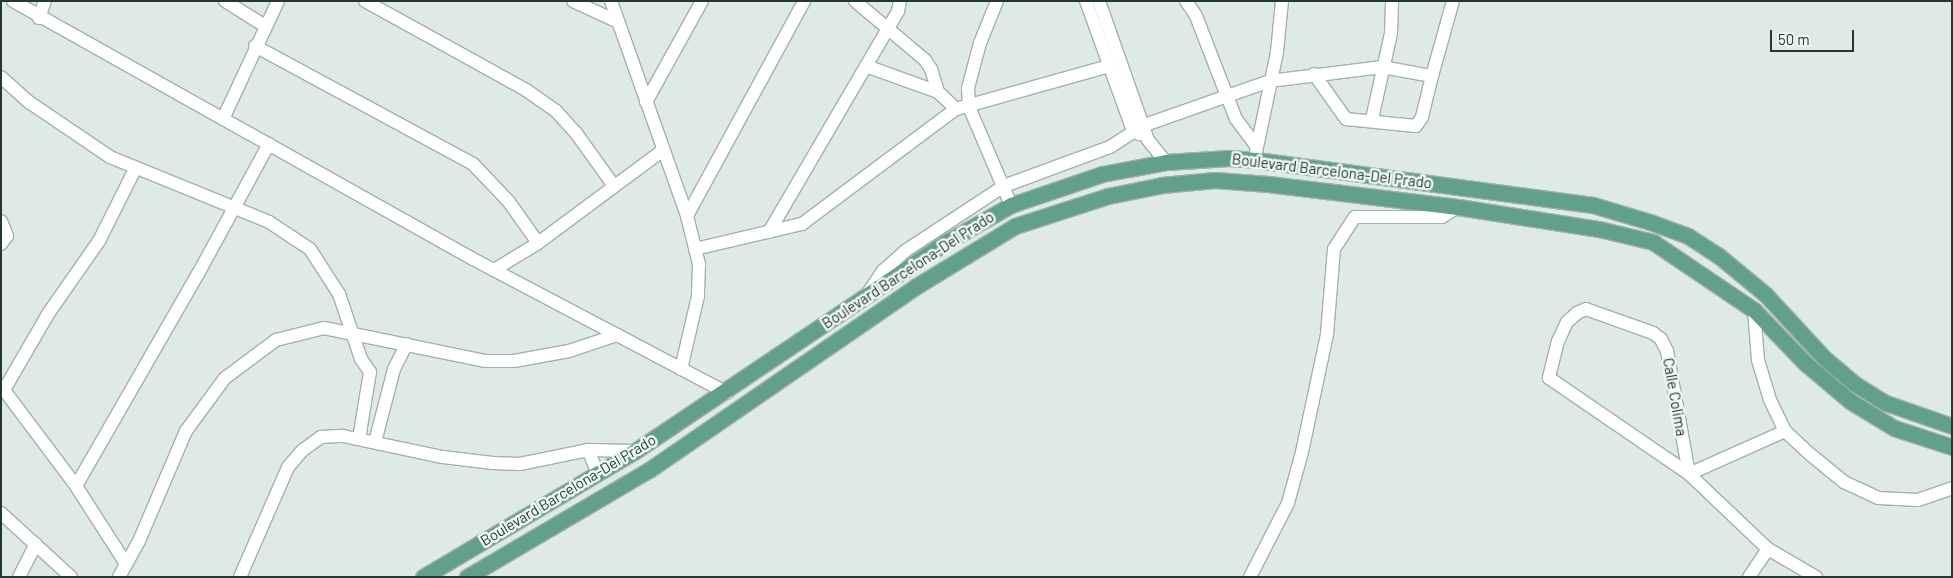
<!DOCTYPE html>
<html>
<head>
<meta charset="utf-8">
<style>
	body { margin:0 }
	#map { position:relative; width:1953px; height:578px; overflow:hidden; background:#dfeae4; font-family:Barlow,sans-serif }
	div>[style] { position:absolute }
	.roads { filter:drop-shadow(1px 0 #a2b2ab) drop-shadow(-1px 0 #a2b2ab) drop-shadow(0 1px #a2b2ab) drop-shadow(0 -1px #a2b2ab) }
	.minor>* { height:12px; margin:-6px; padding:0 6px; transform-origin:6px; border-radius:6px; background:#fff }
	.major>* { height:15px; margin:-7.5px; padding:0 7.5px; transform-origin:7.5px; border-radius:7.5px; background:#63a08b }
	span { translate:-50% -50%; white-space:nowrap; text-align:center; line-height:1.15; -webkit-text-stroke:5px #eff7f2; paint-order:stroke }
	.street-label { font-size:15px; color:#203a31 }
	.frame { position:absolute; inset:0; border:2px solid #203a31; pointer-events:none }
	.scale { position:absolute; left:1770px; top:30px; width:84px; height:22px; box-sizing:border-box; border:2px solid #203a31; border-top:0; padding-left:6px; font-size:15px; line-height:18px; white-space:nowrap; color:#203a31; -webkit-text-stroke:4px #eff7f2; paint-order:stroke }
</style>
</head>
<body>
<div id="map">
	<div class="roads">
		<div class="minor">
			<div style="left:13px;top:1px;width:527px;rotate:29.29deg"></div>
			<div style="left:473px;top:259px;width:287px;rotate:27.8deg"></div>
			<div style="left:225px;top:1px;width:47px;rotate:32deg"></div>
			<div style="left:365px;top:1px;width:184px;rotate:28.9deg"></div>
			<div style="left:526px;top:90px;width:37px;rotate:35deg"></div>
			<div style="left:556px;top:111px;width:30px;rotate:48deg"></div>
			<div style="left:576px;top:133px;width:65px;rotate:54.4deg"></div>
			<div style="left:573px;top:1px;width:50px;rotate:25deg"></div>
			<div style="left:611px;top:1px;width:228px;rotate:70.5deg"></div>
			<div style="left:687px;top:216px;width:49px;rotate:76deg"></div>
			<div style="left:699px;top:264px;width:32px;rotate:92deg"></div>
			<div style="left:698px;top:296px;width:75px;rotate:103.1deg"></div>
			<div style="left:855px;top:1px;width:92px;rotate:40.1deg"></div>
			<div style="left:925px;top:60px;width:11px;rotate:56deg"></div>
			<div style="left:931px;top:69px;width:24px;rotate:73deg"></div>
			<div style="left:997px;top:1px;width:45px;rotate:112deg"></div>
			<div style="left:980px;top:43px;width:47px;rotate:104.9deg"></div>
			<div style="left:968px;top:88px;width:19px;rotate:87deg"></div>
			<div style="left:969px;top:107px;width:107px;rotate:66.8deg"></div>
			<div style="left:1086px;top:1px;width:138px;rotate:70.1deg"></div>
			<div style="left:1133px;top:131px;width:7px;rotate:27deg"></div>
			<div style="left:1099px;top:1px;width:147px;rotate:70.6deg"></div>
			<div style="left:1148px;top:140px;width:28px;rotate:51deg"></div>
			<div style="left:1186px;top:1px;width:18px;rotate:56deg"></div>
			<div style="left:1196px;top:16px;width:110px;rotate:68.8deg"></div>
			<div style="left:1236px;top:119px;width:34px;rotate:53deg"></div>
			<div style="left:39px;top:18px;width:18px;rotate:-71deg"></div>
			<div style="left:255px;top:46px;width:248px;rotate:28.4deg"></div>
			<div style="left:473px;top:164px;width:52px;rotate:46.5deg"></div>
			<div style="left:509px;top:202px;width:50px;rotate:54.7deg"></div>
			<div style="left:866px;top:66px;width:77px;rotate:19.9deg"></div>
			<div style="left:938px;top:92px;width:25px;rotate:43deg"></div>
			<div style="left:1314px;top:74px;width:55px;rotate:54.6deg"></div>
			<div style="left:1346px;top:119px;width:70px;rotate:5.7deg"></div>
			<div style="left:1416px;top:126px;width:11px;rotate:-56deg"></div>
			<div style="left:1422px;top:117px;width:42px;rotate:-76.3deg"></div>
			<div style="left:1px;top:77px;width:38px;rotate:42deg"></div>
			<div style="left:29px;top:102px;width:98px;rotate:34.2deg"></div>
			<div style="left:110px;top:157px;width:172px;rotate:22.2deg"></div>
			<div style="left:269px;top:222px;width:49px;rotate:33.4deg"></div>
			<div style="left:310px;top:249px;width:54px;rotate:57.2deg"></div>
			<div style="left:339px;top:294px;width:69px;rotate:71.3deg"></div>
			<div style="left:361px;top:359px;width:16px;rotate:55deg"></div>
			<div style="left:370px;top:372px;width:68px;rotate:99.3deg"></div>
			<div style="left:646px;top:102px;width:115px;rotate:-61deg"></div>
			<div style="left:223px;top:119px;width:130px;rotate:-65deg"></div>
			<div style="left:1372px;top:119px;width:88px;rotate:-77.5deg"></div>
			<div style="left:1391px;top:33px;width:32px;rotate:-88deg"></div>
			<div style="left:1256px;top:152px;width:102px;rotate:-78.1deg"></div>
			<div style="left:1277px;top:52px;width:51px;rotate:-84.4deg"></div>
			<div style="left:687px;top:216px;width:245px;rotate:-61.4deg"></div>
			<div style="left:1px;top:221px;width:16px;rotate:68deg"></div>
			<div style="left:7px;top:236px;width:10px;rotate:127deg"></div>
			<div style="left:769px;top:232px;width:256px;rotate:-59.7deg"></div>
			<div style="left:898px;top:11px;width:10px;rotate:-79deg"></div>
			<div style="left:695px;top:249px;width:110px;rotate:-13.2deg"></div>
			<div style="left:802px;top:224px;width:192px;rotate:-36.8deg"></div>
			<div style="left:956px;top:109px;width:159px;rotate:-15.7deg"></div>
			<div style="left:494px;top:270px;width:52px;rotate:-31.5deg"></div>
			<div style="left:538px;top:243px;width:156px;rotate:-36.6deg"></div>
			<div style="left:868px;top:293px;width:27px;rotate:-56deg"></div>
			<div style="left:883px;top:271px;width:30px;rotate:-42deg"></div>
			<div style="left:905px;top:251px;width:118px;rotate:-33.3deg"></div>
			<div style="left:1004px;top:186px;width:113px;rotate:-20.2deg"></div>
			<div style="left:1110px;top:147px;width:38px;rotate:-33deg"></div>
			<div style="left:1142px;top:126px;width:136px;rotate:-19.4deg"></div>
			<div style="left:1270px;top:81px;width:113px;rotate:-7.1deg"></div>
			<div style="left:1382px;top:67px;width:51px;rotate:10.2deg"></div>
			<div style="left:1432px;top:76px;width:78px;rotate:-74.4deg"></div>
			<div style="left:1754px;top:310px;width:50px;rotate:85.4deg"></div>
			<div style="left:1758px;top:360px;width:42px;rotate:73.3deg"></div>
			<div style="left:1770px;top:400px;width:34px;rotate:64deg"></div>
			<div style="left:1785px;top:431px;width:35px;rotate:43deg"></div>
			<div style="left:1811px;top:455px;width:43px;rotate:39.3deg"></div>
			<div style="left:1844px;top:482px;width:38px;rotate:25deg"></div>
			<div style="left:1879px;top:498px;width:39px;rotate:3deg"></div>
			<div style="left:1918px;top:500px;width:36px;rotate:-19deg"></div>
			<div style="left:1px;top:386px;width:125px;rotate:53.1deg"></div>
			<div style="left:76px;top:486px;width:93px;rotate:57.3deg"></div>
			<div style="left:4px;top:390px;width:88px;rotate:-59.9deg"></div>
			<div style="left:48px;top:314px;width:89px;rotate:-55.1deg"></div>
			<div style="left:99px;top:241px;width:80px;rotate:-63.4deg"></div>
			<div style="left:375px;top:442px;width:75px;rotate:-75.4deg"></div>
			<div style="left:394px;top:369px;width:28px;rotate:-63deg"></div>
			<div style="left:588px;top:450px;width:26px;rotate:67deg"></div>
			<div style="left:1689px;top:474px;width:125px;rotate:-100.1deg"></div>
			<div style="left:1667px;top:351px;width:13px;rotate:-117deg"></div>
			<div style="left:1661px;top:339px;width:10px;rotate:-143deg"></div>
			<div style="left:1653px;top:333px;width:71px;rotate:-160.3deg"></div>
			<div style="left:1586px;top:309px;width:10px;rotate:156deg"></div>
			<div style="left:1577px;top:313px;width:13px;rotate:138deg"></div>
			<div style="left:1567px;top:322px;width:21px;rotate:115deg"></div>
			<div style="left:1558px;top:341px;width:38px;rotate:104deg"></div>
			<div style="left:1549px;top:378px;width:170px;rotate:34.4deg"></div>
			<div style="left:1689px;top:474px;width:109px;rotate:43.5deg"></div>
			<div style="left:1768px;top:549px;width:56px;rotate:30.3deg"></div>
			<div style="left:1689px;top:474px;width:105px;rotate:-24.1deg"></div>
			<div style="left:76px;top:486px;width:245px;rotate:-60.1deg"></div>
			<div style="left:198px;top:274px;width:148px;rotate:-61.4deg"></div>
			<div style="left:1px;top:513px;width:95px;rotate:42.4deg"></div>
			<div style="left:19px;top:577px;width:37px;rotate:-63deg"></div>
			<div style="left:119px;top:577px;width:41px;rotate:-60.9deg"></div>
			<div style="left:139px;top:541px;width:120px;rotate:-66.9deg"></div>
			<div style="left:186px;top:431px;width:66px;rotate:-53.7deg"></div>
			<div style="left:225px;top:378px;width:64px;rotate:-36.7deg"></div>
			<div style="left:276px;top:340px;width:49px;rotate:-14deg"></div>
			<div style="left:324px;top:328px;width:164px;rotate:11.6deg"></div>
			<div style="left:485px;top:361px;width:29px"></div>
			<div style="left:514px;top:361px;width:56px;rotate:-10.3deg"></div>
			<div style="left:569px;top:351px;width:51px;rotate:-18.4deg"></div>
			<div style="left:240px;top:577px;width:120px;rotate:-66.4deg"></div>
			<div style="left:288px;top:467px;width:23px;rotate:-49deg"></div>
			<div style="left:303px;top:450px;width:22px;rotate:-36deg"></div>
			<div style="left:321px;top:437px;width:22px;rotate:-3deg"></div>
			<div style="left:343px;top:436px;width:102px;rotate:11.9deg"></div>
			<div style="left:443px;top:457px;width:50px;rotate:6.8deg"></div>
			<div style="left:493px;top:463px;width:27px;rotate:2deg"></div>
			<div style="left:520px;top:464px;width:69px;rotate:-11.6deg"></div>
			<div style="left:588px;top:450px;width:47px;rotate:1.2deg"></div>
			<div style="left:1250px;top:577px;width:83px;rotate:-62.8deg"></div>
			<div style="left:1288px;top:503px;width:53px;rotate:-74.6deg"></div>
			<div style="left:1302px;top:452px;width:121px;rotate:-78deg"></div>
			<div style="left:1327px;top:334px;width:85px;rotate:-85.3deg"></div>
			<div style="left:1334px;top:249px;width:38px;rotate:-57deg"></div>
			<div style="left:1355px;top:217px;width:87px"></div>
			<div style="left:1442px;top:217px;width:19px;rotate:-32deg"></div>
			<div style="left:1749px;top:577px;width:34px;rotate:-56deg"></div>
		</div>
		<div class="major">
			<div style="left:423px;top:577px;width:247px;rotate:-30.7deg"></div>
			<div style="left:635px;top:451px;width:377px;rotate:-33.9deg"></div>
			<div style="left:948px;top:241px;width:73px;rotate:-29.7deg"></div>
			<div style="left:1011px;top:205px;width:96px;rotate:-18.8deg"></div>
			<div style="left:1102px;top:174px;width:65px;rotate:-10.6deg"></div>
			<div style="left:1166px;top:162px;width:63px;rotate:-3.6deg"></div>
			<div style="left:1229px;top:158px;width:27px;rotate:4deg"></div>
			<div style="left:1256px;top:160px;width:340px;rotate:7.6deg"></div>
			<div style="left:1593px;top:205px;width:59px;rotate:16.6deg"></div>
			<div style="left:1650px;top:222px;width:40px;rotate:20.2deg"></div>
			<div style="left:1688px;top:236px;width:37px;rotate:33deg"></div>
			<div style="left:1719px;top:256px;width:60px;rotate:39.6deg"></div>
			<div style="left:1765px;top:294px;width:87px;rotate:47.3deg"></div>
			<div style="left:1824px;top:358px;width:40px;rotate:40deg"></div>
			<div style="left:1855px;top:384px;width:36px;rotate:32deg"></div>
			<div style="left:1886px;top:403px;width:70px;rotate:19.2deg"></div>
			<div style="left:467px;top:577px;width:211px;rotate:-30.5deg"></div>
			<div style="left:649px;top:470px;width:323px;rotate:-34.5deg"></div>
			<div style="left:915px;top:287px;width:117px;rotate:-31.4deg"></div>
			<div style="left:1015px;top:226px;width:98px;rotate:-17.9deg"></div>
			<div style="left:1108px;top:196px;width:55px;rotate:-11.5deg"></div>
			<div style="left:1162px;top:185px;width:53px;rotate:-5.4deg"></div>
			<div style="left:1215px;top:180px;width:53px;rotate:4.3deg"></div>
			<div style="left:1268px;top:184px;width:191px;rotate:6.9deg"></div>
			<div style="left:1458px;top:207px;width:143px;rotate:8.9deg"></div>
			<div style="left:1599px;top:229px;width:56px;rotate:13.5deg"></div>
			<div style="left:1653px;top:242px;width:122px;rotate:34deg"></div>
			<div style="left:1754px;top:310px;width:74px;rotate:46.1deg"></div>
			<div style="left:1805px;top:363px;width:59px;rotate:40.2deg"></div>
			<div style="left:1850px;top:401px;width:52px;rotate:31.5deg"></div>
			<div style="left:1894px;top:428px;width:61px;rotate:18.1deg"></div>
		</div>
	</div>
	<div class="street-label">
		<span style="left:1332px;top:171px;rotate:7deg">Boulevard Barcelona-Del Prado</span>
		<span style="left:908px;top:270px;rotate:-33deg">Boulevard Barcelona-Del Prado</span>
		<span style="left:1675px;top:397px;rotate:80deg">Calle Colima</span>
		<span style="left:568px;top:490px;rotate:-31deg">Boulevard Barcelona-Del Prado</span>
	</div>
	<div class="frame"></div>
	<div class="scale">50 m</div>
</div>
</body>
</html>
